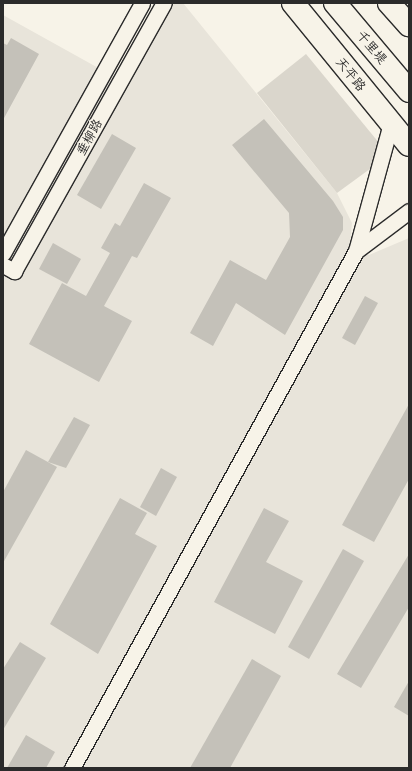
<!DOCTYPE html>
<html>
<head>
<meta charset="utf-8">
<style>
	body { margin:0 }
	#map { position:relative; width:412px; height:771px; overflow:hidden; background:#f7f3e8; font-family:"Playpen Sans","LXGW WenKai TC",sans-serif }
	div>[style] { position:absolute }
	.built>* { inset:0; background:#e8e4da }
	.green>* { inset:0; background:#dad6cc }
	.building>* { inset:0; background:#c4c1b9 }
	.roads { filter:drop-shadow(1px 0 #2b2b2b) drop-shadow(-1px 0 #2b2b2b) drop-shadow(0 1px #2b2b2b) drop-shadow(0 -1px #2b2b2b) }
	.street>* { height:15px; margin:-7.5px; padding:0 7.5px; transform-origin:7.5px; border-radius:7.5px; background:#f7f3e8 }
	.secondary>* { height:22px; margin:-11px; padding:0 11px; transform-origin:11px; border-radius:11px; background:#f7f3e8 }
	.highway>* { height:22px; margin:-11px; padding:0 11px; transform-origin:11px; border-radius:11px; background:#f7f3e8 }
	span { translate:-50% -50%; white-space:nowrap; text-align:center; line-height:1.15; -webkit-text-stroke:3px #f7f3e8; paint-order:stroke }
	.street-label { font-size:13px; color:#2b2b2b }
	.frame { position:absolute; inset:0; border:4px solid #2b2b2b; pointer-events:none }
</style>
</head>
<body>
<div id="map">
	<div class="built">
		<div style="clip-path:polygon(174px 3px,183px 3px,337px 193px,352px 223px,350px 243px,369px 255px,409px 238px,409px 768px,3px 768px,3px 15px,129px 85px)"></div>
	</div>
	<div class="green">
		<div style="clip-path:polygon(306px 54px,389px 155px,337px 193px,257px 93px)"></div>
	</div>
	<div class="building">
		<div style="clip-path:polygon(11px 38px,39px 54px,3px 120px,3px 43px,7px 45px)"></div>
		<div style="clip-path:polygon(264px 119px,333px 201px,343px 217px,343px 230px,285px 335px,236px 303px,213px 346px,190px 333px,230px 260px,266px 280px,290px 237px,289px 213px,232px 145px)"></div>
		<div style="clip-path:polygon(112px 134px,136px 148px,101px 209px,77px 195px)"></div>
		<div style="clip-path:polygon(144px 183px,171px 198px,137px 258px,132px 256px,104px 306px,132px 321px,99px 382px,29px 344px,62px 283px,86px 296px,110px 253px,101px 248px,115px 223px,120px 226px)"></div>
		<div style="clip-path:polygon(53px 243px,81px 259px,67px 284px,39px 269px)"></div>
		<div style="clip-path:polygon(365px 296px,378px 303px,355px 345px,342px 338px)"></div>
		<div style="clip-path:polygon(409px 404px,409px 479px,374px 542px,342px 525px)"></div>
		<div style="clip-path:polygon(74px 417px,90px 425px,66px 468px,48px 462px)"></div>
		<div style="clip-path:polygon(26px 450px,57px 467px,3px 563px,3px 492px)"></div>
		<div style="clip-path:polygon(161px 468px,177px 477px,156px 516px,140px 507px)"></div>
		<div style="clip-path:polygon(120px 498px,147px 513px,135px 534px,157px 546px,98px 654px,50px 624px)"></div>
		<div style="clip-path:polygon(264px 508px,289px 521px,266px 562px,303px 581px,275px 634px,214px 602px)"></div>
		<div style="clip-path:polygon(343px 549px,364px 561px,309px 659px,288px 647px)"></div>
		<div style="clip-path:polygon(409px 554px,409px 607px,361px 688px,337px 674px)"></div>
		<div style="clip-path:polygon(20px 642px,46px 658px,3px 730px,3px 669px)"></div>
		<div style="clip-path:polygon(252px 659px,281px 676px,230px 768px,190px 768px)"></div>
		<div style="clip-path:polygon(409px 681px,409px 716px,394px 707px)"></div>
		<div style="clip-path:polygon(26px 735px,55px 752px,46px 768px,7px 768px)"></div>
	</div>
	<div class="roads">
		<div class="street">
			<div style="left:356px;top:251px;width:66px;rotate:-37deg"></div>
			<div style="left:3px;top:253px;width:286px;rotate:-60.9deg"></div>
			<div style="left:3px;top:265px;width:13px;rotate:29deg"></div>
			<div style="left:14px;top:271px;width:307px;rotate:-60.8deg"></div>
			<div style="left:72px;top:768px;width:590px;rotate:-61.22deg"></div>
			<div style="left:356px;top:251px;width:133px;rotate:-74.7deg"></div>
		</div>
		<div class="secondary">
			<div style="left:293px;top:3px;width:183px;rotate:50.8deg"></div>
		</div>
		<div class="highway">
			<div style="left:335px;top:3px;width:115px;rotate:49.9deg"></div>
			<div style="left:389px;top:3px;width:30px;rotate:48deg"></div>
		</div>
	</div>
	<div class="street-label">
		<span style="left:372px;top:47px;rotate:50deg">千里堤</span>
		<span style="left:351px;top:74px;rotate:51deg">天平路</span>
		<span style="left:89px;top:137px;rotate:-61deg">垂柳路</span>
	</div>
	<div class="frame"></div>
</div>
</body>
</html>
